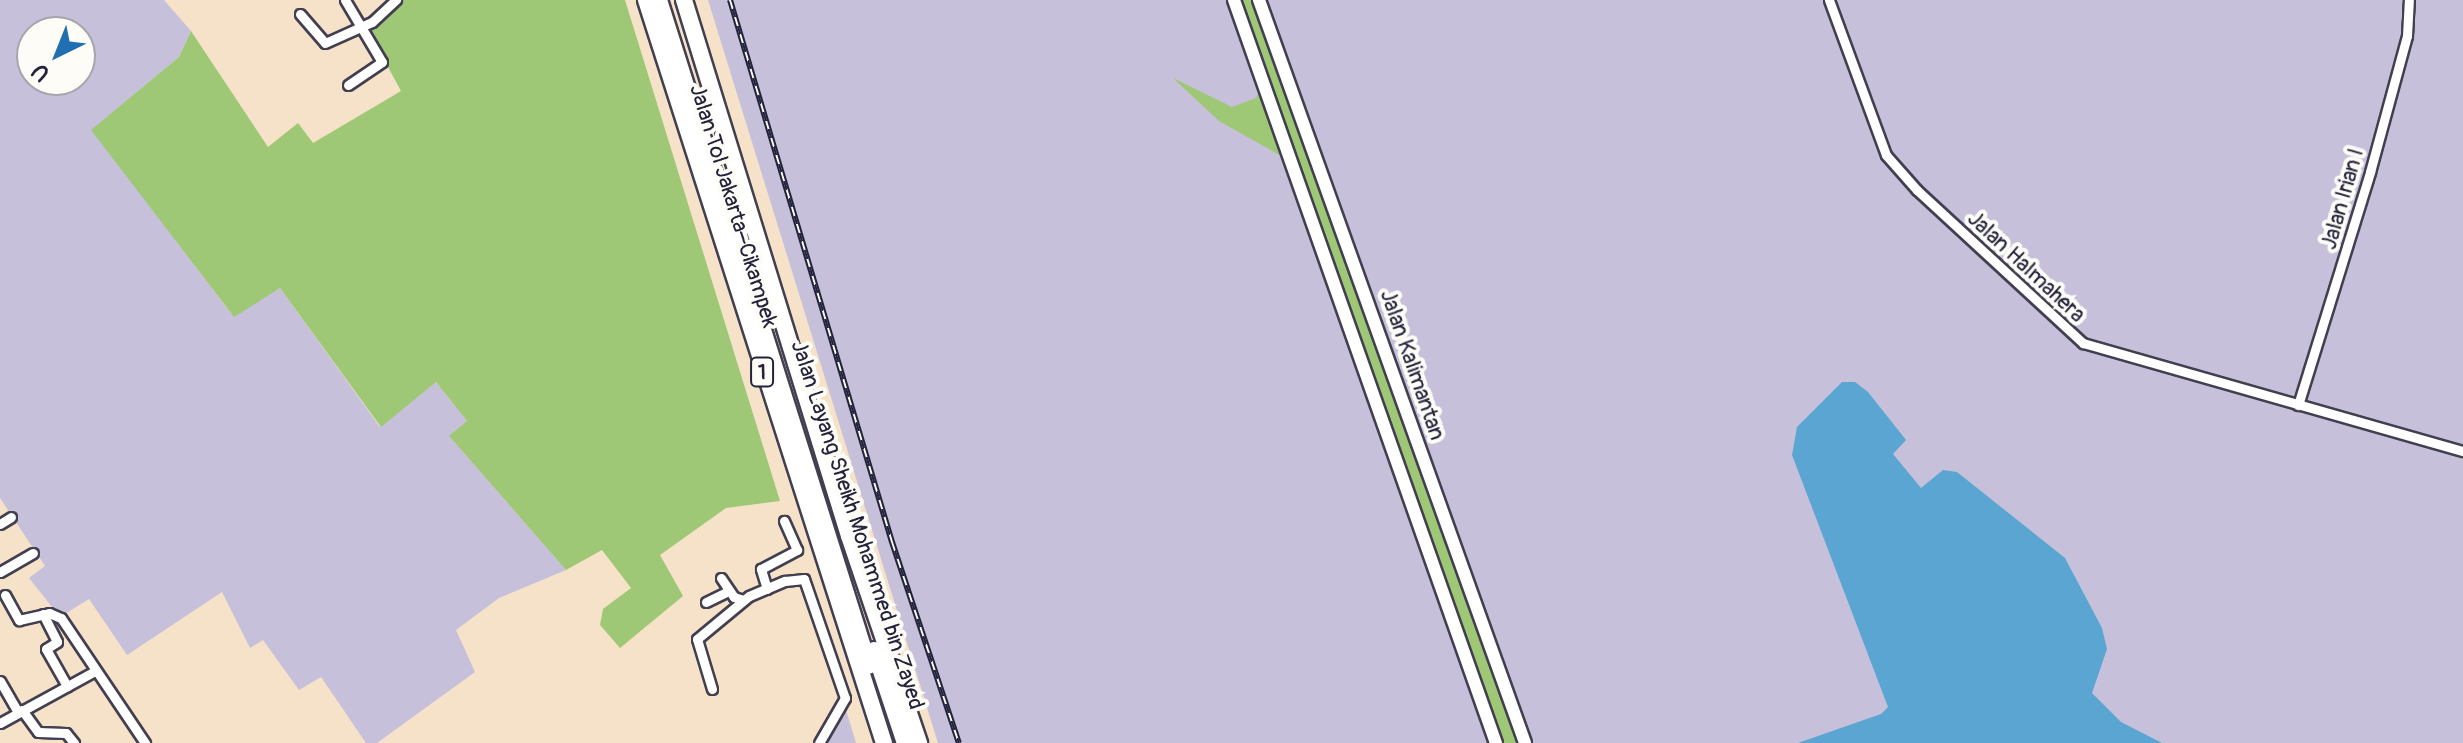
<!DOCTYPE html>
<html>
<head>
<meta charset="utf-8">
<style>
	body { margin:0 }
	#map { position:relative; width:2463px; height:743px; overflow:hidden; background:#f5e2c9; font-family:Pangolin,sans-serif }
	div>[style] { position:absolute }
	.industrial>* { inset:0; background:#c6c0da }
	.green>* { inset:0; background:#9ec875 }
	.water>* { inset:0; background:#5aa5d2 }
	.roads { filter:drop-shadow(2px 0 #423f50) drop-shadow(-2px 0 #423f50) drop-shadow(0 2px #423f50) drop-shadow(0 -2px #423f50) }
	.street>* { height:9px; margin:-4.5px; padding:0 4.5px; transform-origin:4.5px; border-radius:4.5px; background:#fff }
	.secondary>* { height:12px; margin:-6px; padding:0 6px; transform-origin:6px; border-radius:6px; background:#fff }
	.highway>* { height:16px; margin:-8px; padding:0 8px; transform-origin:8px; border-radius:8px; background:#fff }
	.rail>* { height:6px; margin-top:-3px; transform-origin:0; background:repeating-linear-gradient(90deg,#fdfcf7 0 9px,#22223b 0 18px); box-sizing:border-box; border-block:2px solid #22223b }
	span { translate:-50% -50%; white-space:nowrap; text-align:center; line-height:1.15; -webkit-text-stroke:8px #fdfcf7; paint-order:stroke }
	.shield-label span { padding:2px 6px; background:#fdfcf7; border:2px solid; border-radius:6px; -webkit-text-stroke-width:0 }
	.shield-label { font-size:20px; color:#22223b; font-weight:700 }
	.street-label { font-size:22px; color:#22223b }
	.north { position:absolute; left:16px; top:16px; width:80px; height:80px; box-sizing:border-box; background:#fdfcf7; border:2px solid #a5a5ac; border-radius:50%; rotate:223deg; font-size:22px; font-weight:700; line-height:32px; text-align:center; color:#22223b }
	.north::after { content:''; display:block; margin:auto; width:28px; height:36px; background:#1f6fb2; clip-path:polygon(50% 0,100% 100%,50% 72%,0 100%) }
</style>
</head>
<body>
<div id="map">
	<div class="industrial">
		<div style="clip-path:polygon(evenodd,0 0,164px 0,191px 31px,179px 57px,92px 130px,233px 316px,280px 288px,380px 427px,436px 382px,467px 421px,450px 437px,566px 570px,499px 598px,456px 630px,475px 672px,377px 743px,366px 743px,321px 677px,299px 690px,263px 640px,250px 648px,222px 592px,127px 655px,89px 599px,60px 617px,29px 578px,45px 566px,0 498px,0 0,32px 32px,80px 32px,80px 80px,32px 80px,32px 32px)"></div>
		<div style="clip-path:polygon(708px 0,2463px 0,2463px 743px,938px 743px)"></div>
		<div style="clip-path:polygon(844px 703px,856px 743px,814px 743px)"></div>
	</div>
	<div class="green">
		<div style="clip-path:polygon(399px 0,625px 0,780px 501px,726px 508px,660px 555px,683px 596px,620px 648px,600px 625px,603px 609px,631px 588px,602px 550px,566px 570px,449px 436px,467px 421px,436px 382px,381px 427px,280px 288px,234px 317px,91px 130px,179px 57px,191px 31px,268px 147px,298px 123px,313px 143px,401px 91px,367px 28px)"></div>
		<div style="clip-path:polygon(1234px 0,1259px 0,1525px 743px,1496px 743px,1290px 161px,1219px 121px,1173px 78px,1232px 107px,1256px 98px,1263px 85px)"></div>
	</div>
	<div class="water">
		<div style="clip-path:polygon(1842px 382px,1855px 382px,1868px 392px,1906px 440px,1893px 454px,1921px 488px,1943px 470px,1957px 472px,2065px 558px,2102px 628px,2107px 649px,2092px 693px,2121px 722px,2162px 743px,1798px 743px,1881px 714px,1888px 707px,1792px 455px,1797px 427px)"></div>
	</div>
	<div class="roads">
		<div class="street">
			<div style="left:345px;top:0;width:72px;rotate:59.2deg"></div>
			<div style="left:382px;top:62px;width:41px;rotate:145.9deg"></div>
			<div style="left:1829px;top:0;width:165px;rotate:69.8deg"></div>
			<div style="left:1886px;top:155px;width:47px;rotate:48.5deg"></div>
			<div style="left:1917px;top:190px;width:226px;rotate:42.7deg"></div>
			<div style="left:2083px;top:343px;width:395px;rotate:15.9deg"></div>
			<div style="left:300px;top:14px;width:38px;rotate:49deg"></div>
			<div style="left:325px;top:43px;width:51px;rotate:-24.1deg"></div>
			<div style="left:372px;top:22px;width:33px;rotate:-43deg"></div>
			<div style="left:2298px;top:405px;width:244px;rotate:-72.8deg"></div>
			<div style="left:2370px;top:172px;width:141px;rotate:-74.8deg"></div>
			<div style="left:2407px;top:36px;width:36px;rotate:-87deg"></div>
			<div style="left:0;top:524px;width:13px;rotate:-32deg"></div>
			<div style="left:0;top:572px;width:38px;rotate:-30deg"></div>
			<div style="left:721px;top:578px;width:23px;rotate:56deg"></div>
			<div style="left:734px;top:597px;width:9px;rotate:18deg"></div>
			<div style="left:767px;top:589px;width:21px;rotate:-107deg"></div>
			<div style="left:761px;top:569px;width:41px;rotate:-27.8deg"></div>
			<div style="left:797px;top:550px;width:32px;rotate:-114deg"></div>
			<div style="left:5px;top:595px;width:29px;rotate:61deg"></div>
			<div style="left:19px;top:620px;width:31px;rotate:-13deg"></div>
			<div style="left:49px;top:613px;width:13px;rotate:23deg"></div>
			<div style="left:61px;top:618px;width:151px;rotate:56.1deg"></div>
			<div style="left:706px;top:602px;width:25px;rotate:-26deg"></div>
			<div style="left:43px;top:614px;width:31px;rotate:63deg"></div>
			<div style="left:57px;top:642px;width:13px;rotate:148deg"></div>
			<div style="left:46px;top:649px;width:43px;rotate:60.4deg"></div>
			<div style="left:0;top:681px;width:36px;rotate:60deg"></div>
			<div style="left:712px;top:689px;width:52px;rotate:-106.7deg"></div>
			<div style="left:697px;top:639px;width:67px;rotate:-39.6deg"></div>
			<div style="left:749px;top:596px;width:39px;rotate:-23deg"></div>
			<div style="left:785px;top:581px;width:19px;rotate:-6deg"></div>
			<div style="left:804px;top:579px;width:126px;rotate:71deg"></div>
			<div style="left:845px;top:698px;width:52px;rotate:120deg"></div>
			<div style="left:22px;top:710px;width:27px;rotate:54deg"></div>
			<div style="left:38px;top:732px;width:28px;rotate:2deg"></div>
			<div style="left:66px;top:733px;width:13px;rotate:51deg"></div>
			<div style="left:0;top:723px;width:108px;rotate:-28.7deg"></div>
		</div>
		<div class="secondary">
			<div style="left:1234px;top:0;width:788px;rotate:70.58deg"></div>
			<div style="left:1259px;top:0;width:789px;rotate:70.3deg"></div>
		</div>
		<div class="highway">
			<div style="left:646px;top:0;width:780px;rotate:72.24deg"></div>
			<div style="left:659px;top:0;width:698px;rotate:72.5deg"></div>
			<div style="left:684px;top:0;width:561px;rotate:72.89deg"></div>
			<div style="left:849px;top:536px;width:219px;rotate:71.3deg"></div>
			<div style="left:874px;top:650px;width:98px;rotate:71.6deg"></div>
		</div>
	</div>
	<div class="rail">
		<div style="left:730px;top:0;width:566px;rotate:73.36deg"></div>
		<div style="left:892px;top:542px;width:212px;rotate:71.6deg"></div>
	</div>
	<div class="shield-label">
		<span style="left:762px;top:372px">1</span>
	</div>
	<div class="street-label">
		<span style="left:2343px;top:199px;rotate:-74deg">Jalan Irian I</span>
		<span style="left:733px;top:206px;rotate:73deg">Jalan Tol Jakarta–Cikampek</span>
		<span style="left:2026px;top:267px;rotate:43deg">Jalan Halmahera</span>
		<span style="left:1412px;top:365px;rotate:71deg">Jalan Kalimantan</span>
		<span style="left:857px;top:525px;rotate:72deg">Jalan Layang Sheikh Mohammed bin Zayed</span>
	</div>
	<div class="north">U</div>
</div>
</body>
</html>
